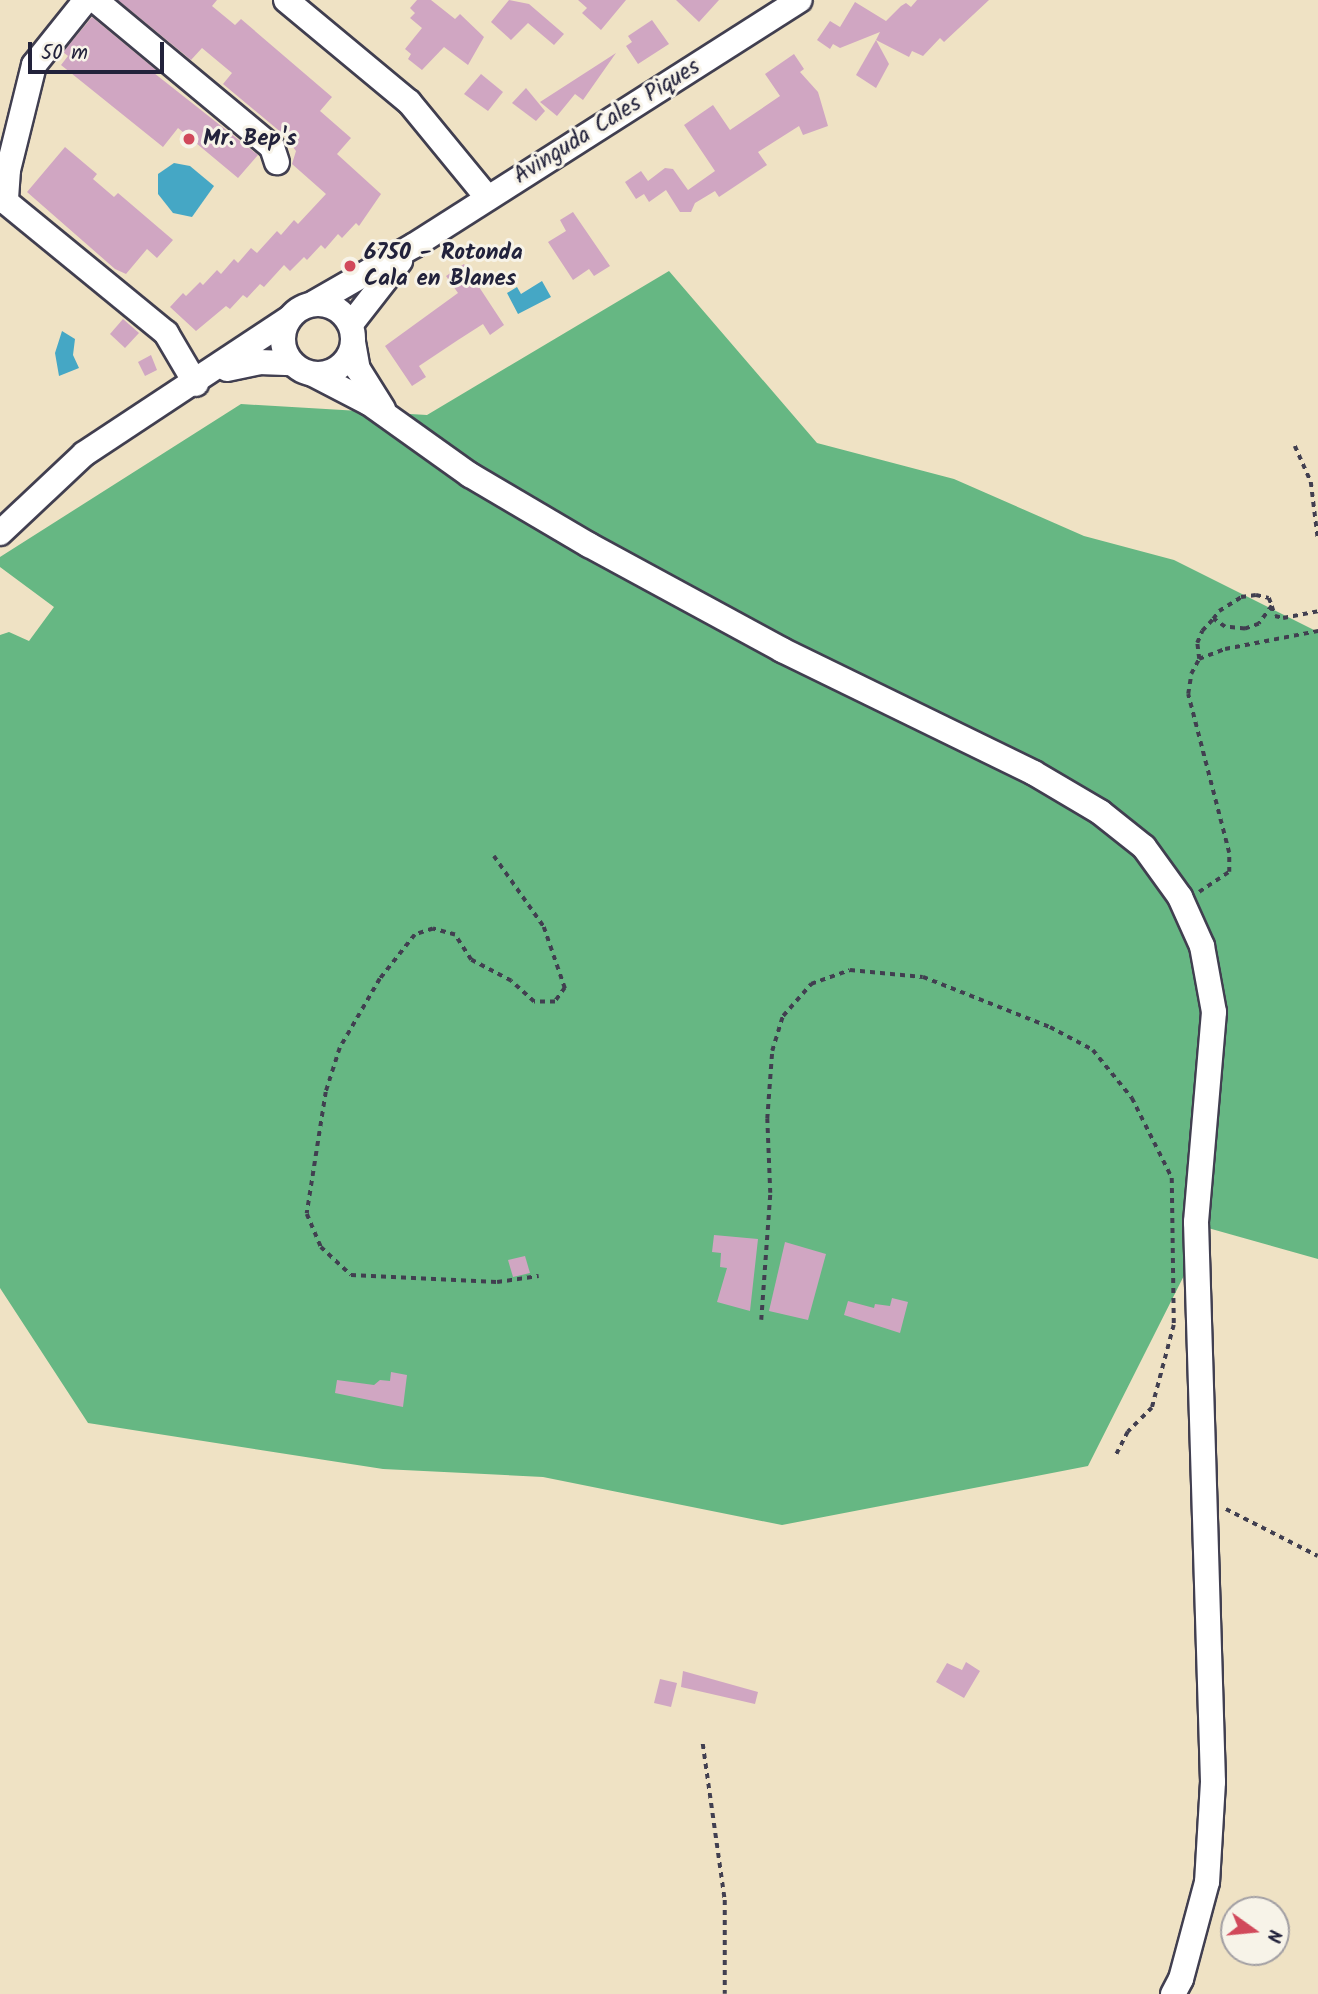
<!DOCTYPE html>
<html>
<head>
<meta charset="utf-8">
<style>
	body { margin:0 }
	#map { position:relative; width:1318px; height:1994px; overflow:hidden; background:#efe2c4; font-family:Kalam,sans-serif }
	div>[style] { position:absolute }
	.forest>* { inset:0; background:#66b783 }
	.water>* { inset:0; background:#45a7c5 }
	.building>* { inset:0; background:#d0a6c2 }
	.path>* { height:3.5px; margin-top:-1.75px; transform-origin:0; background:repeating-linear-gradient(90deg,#413f50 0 5px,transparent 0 10px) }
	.roads { filter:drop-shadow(2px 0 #413f50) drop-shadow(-2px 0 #413f50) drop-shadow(0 2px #413f50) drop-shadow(0 -2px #413f50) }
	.minor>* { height:24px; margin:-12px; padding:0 12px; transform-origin:12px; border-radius:12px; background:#fff }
	.minor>.ring { margin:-12px; padding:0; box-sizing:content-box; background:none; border:24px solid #fff; border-radius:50% }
	.dots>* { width:19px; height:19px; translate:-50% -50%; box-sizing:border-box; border:4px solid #f7f3e8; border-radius:50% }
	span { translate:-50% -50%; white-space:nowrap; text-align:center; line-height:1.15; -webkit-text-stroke:6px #f7f3e8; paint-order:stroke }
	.street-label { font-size:23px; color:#22223b }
	.poi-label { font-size:23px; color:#22223b; font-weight:700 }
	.left { translate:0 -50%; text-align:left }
	.north { position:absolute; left:1220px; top:1896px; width:70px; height:70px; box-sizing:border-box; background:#f7f3e8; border:2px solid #a29fa3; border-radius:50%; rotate:105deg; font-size:19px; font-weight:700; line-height:28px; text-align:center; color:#22223b }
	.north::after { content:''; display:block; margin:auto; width:24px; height:32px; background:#d1495b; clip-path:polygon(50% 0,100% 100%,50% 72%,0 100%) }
	.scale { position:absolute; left:28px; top:42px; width:136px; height:32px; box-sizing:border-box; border:4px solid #22223b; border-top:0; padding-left:9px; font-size:21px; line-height:24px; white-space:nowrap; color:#22223b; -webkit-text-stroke:5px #f7f3e8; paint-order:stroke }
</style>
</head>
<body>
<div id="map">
	<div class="forest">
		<div style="clip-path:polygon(669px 271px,817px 443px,954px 479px,1084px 536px,1174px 560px,1318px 632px,1318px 1259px,1208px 1228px,1088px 1466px,782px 1525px,543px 1477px,383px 1469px,88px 1423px,0 1288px,0 635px,9px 632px,29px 641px,54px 607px,0 567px,0 557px,241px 404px,427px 415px)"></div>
	</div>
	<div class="water">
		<div style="clip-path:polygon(174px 163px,190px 166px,214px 186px,192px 217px,173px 213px,158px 194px,158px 174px)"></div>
		<div style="clip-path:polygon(542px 281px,551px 297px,518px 314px,507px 293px,517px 287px,521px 294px)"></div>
		<div style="clip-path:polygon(62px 331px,75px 339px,73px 355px,79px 368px,59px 376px,55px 353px)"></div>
	</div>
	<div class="building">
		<div style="clip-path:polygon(118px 0,217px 0,212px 6px,235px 25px,241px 19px,332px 97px,320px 111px,351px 138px,337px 154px,381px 194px,359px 226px,356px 223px,342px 238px,338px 234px,325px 249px,321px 245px,307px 260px,304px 257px,290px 271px,284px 265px,264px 287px,260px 284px,247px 298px,243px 295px,230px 309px,226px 306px,196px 331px,170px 307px,183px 293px,186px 296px,200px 282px,203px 285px,217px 270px,221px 274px,234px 259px,238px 263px,251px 248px,257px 253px,277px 231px,281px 235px,294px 220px,298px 224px,326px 194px,292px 164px,296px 151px,283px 134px,223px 84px,232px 73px,202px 48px,191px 60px)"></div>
		<div style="clip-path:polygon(417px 0,431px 0,455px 19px,460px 14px,484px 37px,468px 65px,444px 47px,422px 70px,408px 59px,411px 54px,405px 49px,422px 28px,410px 18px,415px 13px,410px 8px)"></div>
		<div style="clip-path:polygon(509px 0,529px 4px,564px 34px,554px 45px,528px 23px,511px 40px,491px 22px)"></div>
		<div style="clip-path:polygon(578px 0,626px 0,601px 30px,582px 13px,587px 8px)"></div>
		<div style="clip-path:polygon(676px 0,719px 0,699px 22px)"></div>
		<div style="clip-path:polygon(917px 0,989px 0,944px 42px,940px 38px,923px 56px,912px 51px,909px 57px,876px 40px,880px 32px,840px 48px,833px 44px,830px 49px,817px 40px,830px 21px,840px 27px,855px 2px,886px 21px,901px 6px,906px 3px,911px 7px)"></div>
		<div style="clip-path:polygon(92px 17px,156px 70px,154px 73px,258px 155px,238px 178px,178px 128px,163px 147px,61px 65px,68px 56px,63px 52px)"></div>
		<div style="clip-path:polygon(652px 20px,669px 44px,638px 64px,626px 46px,632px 42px,628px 36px)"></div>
		<div style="clip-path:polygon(876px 40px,889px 64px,876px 88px,856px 75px)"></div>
		<div style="clip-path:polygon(616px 53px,583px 100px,575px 94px,557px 116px,540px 102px)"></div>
		<div style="clip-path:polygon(794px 54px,804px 69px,800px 72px,818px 92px,828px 126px,803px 135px,799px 126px,758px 152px,767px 165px,719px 197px,715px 191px,695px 203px,691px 212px,680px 212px,666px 190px,649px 202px,644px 194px,636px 199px,625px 182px,641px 171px,648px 181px,665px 168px,673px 169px,688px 190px,715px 171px,684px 125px,713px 105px,730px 130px,780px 96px,765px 74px)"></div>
		<div style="clip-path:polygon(481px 74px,503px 92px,488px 111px,464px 94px)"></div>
		<div style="clip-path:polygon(526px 88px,545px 111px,536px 121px,512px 103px)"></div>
		<div style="clip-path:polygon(65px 147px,97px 174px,93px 179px,114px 197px,118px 193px,173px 240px,157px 258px,147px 249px,126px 274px,115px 269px,27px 192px)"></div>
		<div style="clip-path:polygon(573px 212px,610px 266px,594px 276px,589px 269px,573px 280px,548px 242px,566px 231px,560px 220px)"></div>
		<div style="clip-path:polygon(464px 264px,504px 325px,490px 335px,483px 324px,458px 340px,419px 366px,426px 377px,412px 386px,385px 346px,458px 293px,446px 276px)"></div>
		<div style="clip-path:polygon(123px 319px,139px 333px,125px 348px,110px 334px)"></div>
		<div style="clip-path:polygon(151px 355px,157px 370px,145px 376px,138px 362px)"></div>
		<div style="clip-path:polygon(714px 1235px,758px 1239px,750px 1311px,717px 1302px,727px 1268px,720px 1267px,721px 1253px,712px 1252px)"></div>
		<div style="clip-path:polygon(785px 1242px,826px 1254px,808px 1320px,769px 1311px)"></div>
		<div style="clip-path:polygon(525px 1256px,530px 1273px,513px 1277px,508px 1260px)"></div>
		<div style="clip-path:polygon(892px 1298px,908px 1302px,900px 1333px,844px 1315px,848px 1301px,874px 1308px,875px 1304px,890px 1306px)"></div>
		<div style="clip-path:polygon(391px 1372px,407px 1375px,403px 1407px,335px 1393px,337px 1380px,374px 1385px,380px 1380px,390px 1381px)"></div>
		<div style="clip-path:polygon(966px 1662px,980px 1671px,964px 1698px,936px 1682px,947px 1663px,962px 1670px)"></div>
		<div style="clip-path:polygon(683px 1671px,758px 1692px,755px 1704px,681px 1687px)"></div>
		<div style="clip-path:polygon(660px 1679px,677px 1683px,671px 1707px,654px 1703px)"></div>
	</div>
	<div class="path">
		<div style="left:1295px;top:446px;width:39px;rotate:66deg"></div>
		<div style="left:1311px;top:482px;width:57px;rotate:83deg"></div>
		<div style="left:1272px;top:606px;width:10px;rotate:73deg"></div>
		<div style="left:1275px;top:616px;width:8px;rotate:14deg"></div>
		<div style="left:1283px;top:618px;width:36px;rotate:-11deg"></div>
		<div style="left:1199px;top:659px;width:16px;rotate:-97deg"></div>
		<div style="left:1197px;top:643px;width:13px;rotate:-67deg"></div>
		<div style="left:1202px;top:631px;width:16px;rotate:-47deg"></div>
		<div style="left:1213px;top:619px;width:10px;rotate:-53deg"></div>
		<div style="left:1219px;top:611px;width:26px;rotate:-32deg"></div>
		<div style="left:1241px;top:597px;width:15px;rotate:-8deg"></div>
		<div style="left:1256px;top:595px;width:13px;rotate:13deg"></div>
		<div style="left:1269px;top:598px;width:9px;rotate:69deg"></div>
		<div style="left:1272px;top:606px;width:22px;rotate:126deg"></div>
		<div style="left:1259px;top:624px;width:15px;rotate:160deg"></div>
		<div style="left:1245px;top:629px;width:20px;rotate:-174deg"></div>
		<div style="left:1225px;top:627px;width:14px;rotate:-146deg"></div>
		<div style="left:494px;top:856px;width:87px;rotate:54.8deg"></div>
		<div style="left:544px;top:927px;width:65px;rotate:71deg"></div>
		<div style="left:565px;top:988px;width:17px;rotate:126deg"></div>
		<div style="left:555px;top:1002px;width:21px;rotate:180deg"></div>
		<div style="left:534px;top:1002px;width:31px;rotate:-138deg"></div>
		<div style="left:511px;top:981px;width:45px;rotate:-152.3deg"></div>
		<div style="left:471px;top:960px;width:30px;rotate:-123deg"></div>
		<div style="left:455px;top:935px;width:23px;rotate:-165deg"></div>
		<div style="left:433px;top:929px;width:19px;rotate:162deg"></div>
		<div style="left:415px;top:935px;width:56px;rotate:128.5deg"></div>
		<div style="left:380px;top:979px;width:80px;rotate:120.1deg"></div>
		<div style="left:340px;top:1048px;width:46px;rotate:107.7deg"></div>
		<div style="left:326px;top:1092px;width:123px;rotate:98.9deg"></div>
		<div style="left:307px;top:1214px;width:36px;rotate:67deg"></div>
		<div style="left:321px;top:1247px;width:41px;rotate:43deg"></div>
		<div style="left:351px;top:1275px;width:146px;rotate:2.7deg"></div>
		<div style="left:497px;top:1282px;width:42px;rotate:-8.1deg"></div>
		<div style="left:1199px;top:892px;width:36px;rotate:-34deg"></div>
		<div style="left:1229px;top:872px;width:19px;rotate:-90deg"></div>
		<div style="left:1229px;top:853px;width:164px;rotate:-104.5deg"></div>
		<div style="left:1188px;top:694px;width:20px;rotate:-81deg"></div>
		<div style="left:1191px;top:674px;width:17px;rotate:-62deg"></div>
		<div style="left:1199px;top:659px;width:28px;rotate:-21deg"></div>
		<div style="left:1225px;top:649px;width:95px;rotate:-11deg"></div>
		<div style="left:761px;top:1320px;width:127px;rotate:-85.9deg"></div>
		<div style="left:770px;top:1193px;width:74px;rotate:-92.3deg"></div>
		<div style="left:767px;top:1119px;width:68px;rotate:-85.8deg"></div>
		<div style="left:772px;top:1051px;width:37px;rotate:-73deg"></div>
		<div style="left:783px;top:1016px;width:43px;rotate:-48.8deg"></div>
		<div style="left:811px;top:984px;width:41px;rotate:-19.7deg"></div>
		<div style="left:850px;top:970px;width:73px;rotate:5.5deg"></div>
		<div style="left:923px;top:977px;width:136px;rotate:21.5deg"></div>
		<div style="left:1050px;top:1027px;width:49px;rotate:28.1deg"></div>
		<div style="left:1093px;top:1050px;width:62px;rotate:50.9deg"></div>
		<div style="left:1132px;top:1098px;width:89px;rotate:63.4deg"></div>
		<div style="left:1172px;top:1178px;width:147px;rotate:89.2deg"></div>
		<div style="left:1174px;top:1325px;width:86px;rotate:104.8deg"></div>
		<div style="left:1152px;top:1408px;width:34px;rotate:135deg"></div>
		<div style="left:1128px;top:1432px;width:27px;rotate:117deg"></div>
		<div style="left:1226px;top:1509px;width:103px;rotate:27.1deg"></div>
		<div style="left:703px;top:1744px;width:158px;rotate:82deg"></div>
		<div style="left:725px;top:1900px;width:94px;rotate:90deg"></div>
	</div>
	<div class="roads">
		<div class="minor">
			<div style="left:86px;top:0;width:83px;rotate:128.7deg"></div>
			<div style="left:34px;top:65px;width:108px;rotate:103.9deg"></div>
			<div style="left:8px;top:170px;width:32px;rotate:94deg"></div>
			<div style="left:6px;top:202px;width:207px;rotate:39.3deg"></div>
			<div style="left:166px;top:333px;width:59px;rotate:59.5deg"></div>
			<div style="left:95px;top:0;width:230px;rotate:39.7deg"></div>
			<div style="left:272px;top:147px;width:16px;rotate:72deg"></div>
			<div style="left:286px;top:0;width:160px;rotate:39.7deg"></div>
			<div style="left:409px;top:102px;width:123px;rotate:50.6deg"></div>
			<div style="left:314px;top:303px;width:116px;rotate:-29.9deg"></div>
			<div style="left:415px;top:245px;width:456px;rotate:-32.5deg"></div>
			<div class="ring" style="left:283px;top:304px;width:46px;height:46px"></div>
			<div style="left:351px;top:324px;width:80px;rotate:-52.1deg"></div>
			<div style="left:353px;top:342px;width:27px;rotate:80deg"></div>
			<div style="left:358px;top:369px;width:47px;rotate:58deg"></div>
			<div style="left:227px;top:369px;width:33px;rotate:-12deg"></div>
			<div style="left:259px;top:362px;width:33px;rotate:2deg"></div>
			<div style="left:313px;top:374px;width:63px;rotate:27.4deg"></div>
			<div style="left:369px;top:403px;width:124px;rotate:35.5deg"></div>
			<div style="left:470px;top:475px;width:138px;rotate:30.5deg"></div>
			<div style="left:589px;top:545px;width:220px;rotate:28.5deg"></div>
			<div style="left:782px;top:650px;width:280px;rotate:26deg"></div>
			<div style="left:1034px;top:773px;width:77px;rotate:30.6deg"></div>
			<div style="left:1100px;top:812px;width:56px;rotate:38.5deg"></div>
			<div style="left:1144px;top:847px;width:62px;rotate:54.2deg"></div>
			<div style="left:1180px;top:897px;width:54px;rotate:65.8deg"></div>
			<div style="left:1202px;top:946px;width:67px;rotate:79.7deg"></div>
			<div style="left:1214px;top:1012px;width:211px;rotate:94.9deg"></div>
			<div style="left:1196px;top:1222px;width:560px;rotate:88.26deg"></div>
			<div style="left:1213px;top:1782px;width:100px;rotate:93.4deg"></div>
			<div style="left:1207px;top:1882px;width:100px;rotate:105deg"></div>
			<div style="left:1181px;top:1979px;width:17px;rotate:118deg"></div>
			<div style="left:0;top:533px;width:115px;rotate:-43.2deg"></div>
			<div style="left:84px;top:454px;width:245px;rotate:-33.5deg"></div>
		</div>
	</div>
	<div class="dots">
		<div style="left:189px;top:139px;background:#d1495b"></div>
		<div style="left:350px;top:266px;background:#d1495b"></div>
	</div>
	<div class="street-label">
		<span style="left:607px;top:122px;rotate:-32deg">Avinguda Cales Piques</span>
	</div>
	<div class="poi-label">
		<span class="left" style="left:203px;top:139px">Mr. Bep's</span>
		<span class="left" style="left:364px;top:266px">6750 - Rotonda<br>Cala en Blanes</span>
	</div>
	<div class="north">N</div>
	<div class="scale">50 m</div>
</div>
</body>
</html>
